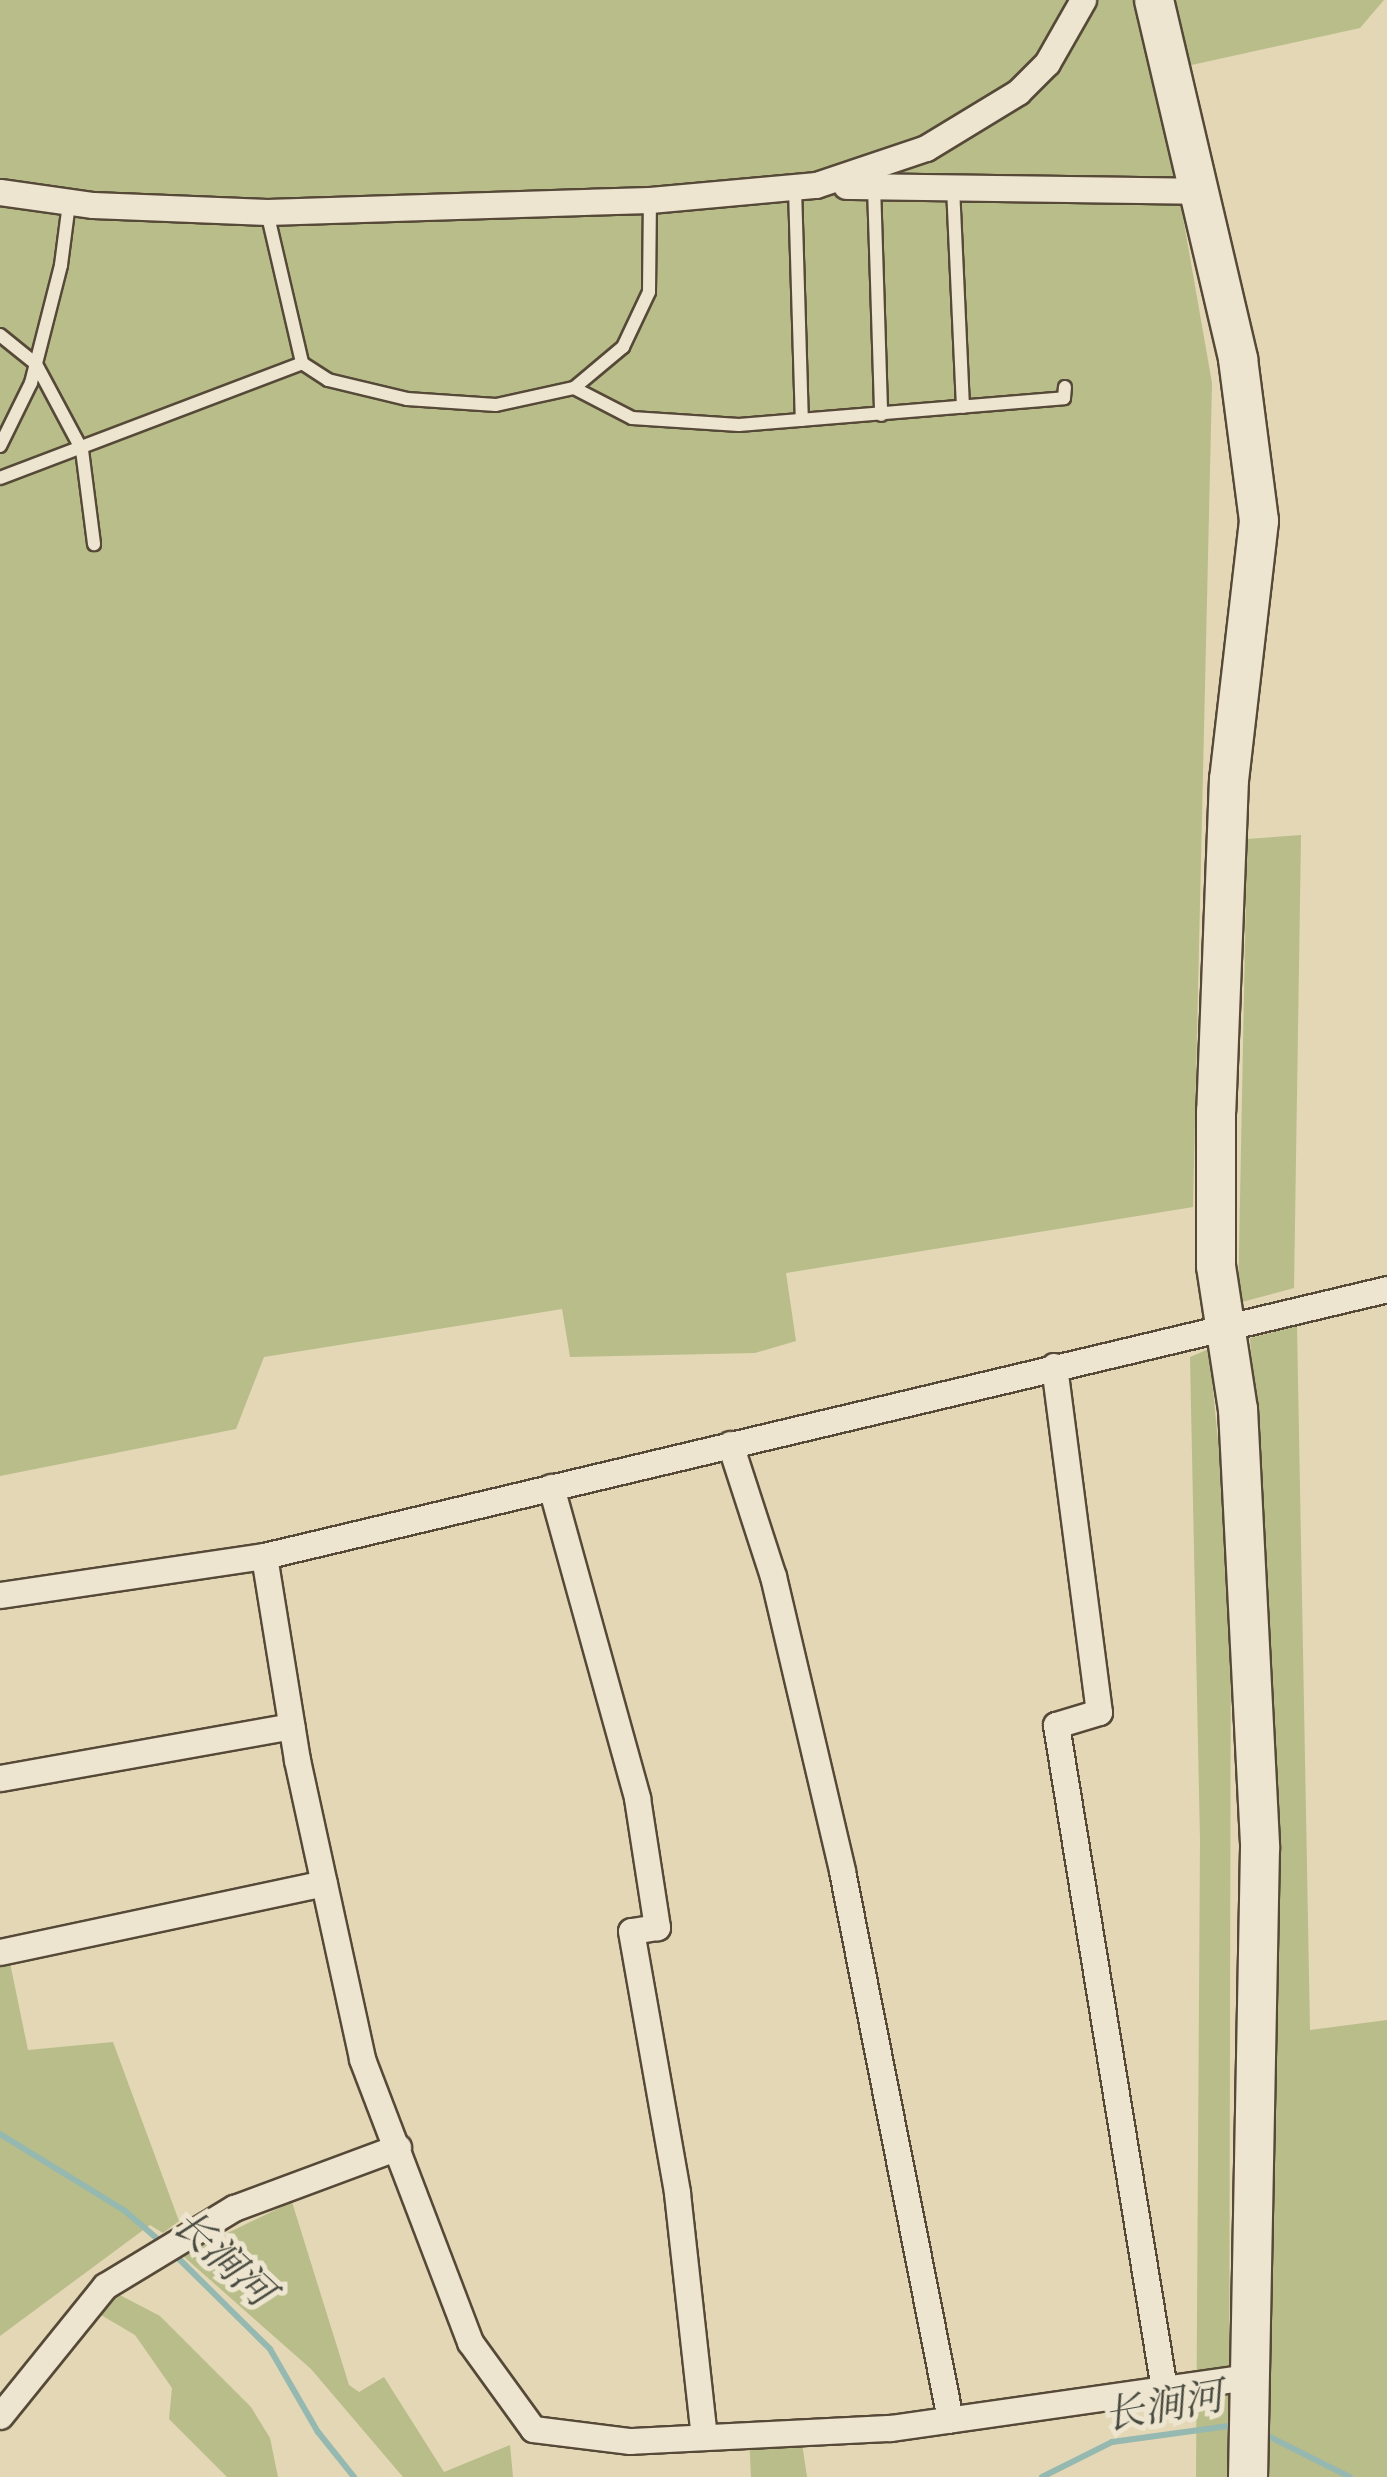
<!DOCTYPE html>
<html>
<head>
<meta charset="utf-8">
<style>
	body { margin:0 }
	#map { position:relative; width:1387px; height:2477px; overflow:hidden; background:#e3d7b5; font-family:Vollkorn,"Noto Serif SC",serif }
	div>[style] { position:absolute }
	.green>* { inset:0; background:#b8bd8a }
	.stream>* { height:6px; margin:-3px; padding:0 3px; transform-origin:3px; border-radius:3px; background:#95b9b1 }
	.roads { filter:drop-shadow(2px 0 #564938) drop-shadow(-2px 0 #564938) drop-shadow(0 2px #564938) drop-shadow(0 -2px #564938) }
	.lane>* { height:12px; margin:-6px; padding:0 6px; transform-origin:6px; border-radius:6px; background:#ede5cf }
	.street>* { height:25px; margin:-12.5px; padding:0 12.5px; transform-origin:12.5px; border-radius:12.5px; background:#ede5cf }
	.secondary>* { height:38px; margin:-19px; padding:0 19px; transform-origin:19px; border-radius:19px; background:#ede5cf }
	span { translate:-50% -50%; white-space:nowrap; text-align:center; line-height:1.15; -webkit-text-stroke:10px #ede5cf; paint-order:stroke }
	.water-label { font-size:40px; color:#484a40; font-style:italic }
</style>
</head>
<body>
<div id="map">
	<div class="green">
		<div style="clip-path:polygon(0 0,1145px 0,1212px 383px,1193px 1207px,786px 1273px,796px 1341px,755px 1353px,570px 1357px,562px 1309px,264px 1357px,236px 1429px,0 1476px)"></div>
		<div style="clip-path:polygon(1170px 0,1384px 0,1360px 28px,1187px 66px)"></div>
		<div style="clip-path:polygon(1301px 835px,1294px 1288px,1238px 1303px,1247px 839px)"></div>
		<div style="clip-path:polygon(1297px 1326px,1310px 2030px,1387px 2020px,1387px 2477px,1269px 2477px,1269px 1608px,1250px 1338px)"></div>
		<div style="clip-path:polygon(1209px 1349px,1231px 1574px,1229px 2477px,1196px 2477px,1200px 1840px,1190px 1357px)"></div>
		<div style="clip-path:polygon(9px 1958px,28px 2050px,113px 2042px,179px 2221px,163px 2233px,150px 2225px,0 2336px,0 1960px)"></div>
		<div style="clip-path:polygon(292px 2202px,349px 2385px,359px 2392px,384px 2377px,444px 2472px,510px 2445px,513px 2477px,403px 2477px,311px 2369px,182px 2255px)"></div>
		<div style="clip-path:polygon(116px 2293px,160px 2316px,251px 2407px,270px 2438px,278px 2477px,227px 2477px,169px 2419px,172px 2388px,135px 2335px,84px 2305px)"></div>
		<div style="clip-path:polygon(800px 2430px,807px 2477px,751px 2477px,749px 2434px)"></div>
	</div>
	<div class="stream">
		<div style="left:0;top:2134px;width:147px;rotate:31.6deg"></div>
		<div style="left:125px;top:2211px;width:48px;rotate:40.7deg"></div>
		<div style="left:174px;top:2254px;width:135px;rotate:44.7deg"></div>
		<div style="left:270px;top:2349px;width:96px;rotate:60deg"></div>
		<div style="left:318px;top:2432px;width:58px;rotate:51.3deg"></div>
		<div style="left:1262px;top:2433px;width:98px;rotate:26.6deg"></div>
		<div style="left:1042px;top:2477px;width:78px;rotate:-26.6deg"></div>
		<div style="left:1112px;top:2442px;width:125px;rotate:-7.8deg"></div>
	</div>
	<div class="roads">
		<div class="lane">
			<div style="left:874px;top:186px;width:229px;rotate:88.2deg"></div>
			<div style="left:953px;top:187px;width:220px;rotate:87.4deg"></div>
			<div style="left:795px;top:189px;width:231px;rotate:88.3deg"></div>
			<div style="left:267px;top:212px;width:155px;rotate:76.9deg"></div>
			<div style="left:302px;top:363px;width:31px;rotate:33deg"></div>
			<div style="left:328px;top:380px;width:81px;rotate:13.5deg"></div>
			<div style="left:407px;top:399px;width:89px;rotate:3.9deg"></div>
			<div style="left:496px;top:405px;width:80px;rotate:-12.3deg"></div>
			<div style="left:574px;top:388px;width:64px;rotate:-39.9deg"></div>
			<div style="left:623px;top:347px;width:61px;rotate:-64.7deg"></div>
			<div style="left:649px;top:292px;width:92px;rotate:-89.4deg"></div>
			<div style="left:0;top:335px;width:46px;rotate:38.9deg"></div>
			<div style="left:36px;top:364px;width:98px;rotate:61.9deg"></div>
			<div style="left:82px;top:450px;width:95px;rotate:82.7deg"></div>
			<div style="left:574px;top:388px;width:65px;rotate:27.3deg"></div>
			<div style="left:632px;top:418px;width:107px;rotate:3.7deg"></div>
			<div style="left:739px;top:425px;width:326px;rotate:-4.7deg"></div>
			<div style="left:1064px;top:398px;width:11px;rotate:-85deg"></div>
			<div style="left:0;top:446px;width:70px;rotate:-63.8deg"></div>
			<div style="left:31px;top:383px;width:122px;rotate:-75.7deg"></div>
			<div style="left:61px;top:265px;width:63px;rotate:-82.6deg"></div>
			<div style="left:0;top:478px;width:323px;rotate:-20.8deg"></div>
		</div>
		<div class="street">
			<div style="left:846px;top:186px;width:353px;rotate:0.8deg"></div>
			<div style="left:0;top:192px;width:94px;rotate:8deg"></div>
			<div style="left:93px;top:205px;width:174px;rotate:2.3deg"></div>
			<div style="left:267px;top:212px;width:383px;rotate:-1.8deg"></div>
			<div style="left:650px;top:200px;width:167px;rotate:-5.2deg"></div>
			<div style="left:816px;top:185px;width:116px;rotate:-18.6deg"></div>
			<div style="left:926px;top:148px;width:108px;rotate:-31.3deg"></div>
			<div style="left:1018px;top:92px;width:41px;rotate:-45deg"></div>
			<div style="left:1047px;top:63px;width:73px;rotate:-60.3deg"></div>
			<div style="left:1054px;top:1366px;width:349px;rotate:82.6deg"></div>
			<div style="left:1099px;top:1712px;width:45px;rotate:163.2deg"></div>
			<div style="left:1056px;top:1725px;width:673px;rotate:80.76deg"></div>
			<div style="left:730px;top:1444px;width:139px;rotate:72deg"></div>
			<div style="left:773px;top:1576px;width:303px;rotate:76.8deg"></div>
			<div style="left:842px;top:1871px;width:559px;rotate:78.85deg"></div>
			<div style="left:551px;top:1487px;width:323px;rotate:74.5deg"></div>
			<div style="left:637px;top:1798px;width:131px;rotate:81.2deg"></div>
			<div style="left:657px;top:1927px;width:26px;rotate:171deg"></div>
			<div style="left:631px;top:1931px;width:266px;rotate:80deg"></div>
			<div style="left:677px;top:2193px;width:245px;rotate:83.7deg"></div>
			<div style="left:264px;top:1556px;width:207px;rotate:80.8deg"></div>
			<div style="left:297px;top:1760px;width:306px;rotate:77.7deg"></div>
			<div style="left:362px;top:2059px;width:303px;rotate:69.1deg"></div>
			<div style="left:470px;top:2342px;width:107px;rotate:54.1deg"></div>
			<div style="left:533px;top:2429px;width:98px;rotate:7.1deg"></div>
			<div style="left:630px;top:2441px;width:260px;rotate:-2.9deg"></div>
			<div style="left:890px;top:2428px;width:364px;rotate:-8.1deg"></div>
			<div style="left:0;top:1595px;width:267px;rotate:-8.4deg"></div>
			<div style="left:264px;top:1556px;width:1154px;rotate:-13.37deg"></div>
			<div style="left:0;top:1778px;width:296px;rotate:-10.1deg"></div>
			<div style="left:0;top:1952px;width:331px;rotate:-12deg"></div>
			<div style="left:0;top:2416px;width:167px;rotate:-51.1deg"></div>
			<div style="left:105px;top:2286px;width:151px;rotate:-31.2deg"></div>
			<div style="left:234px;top:2208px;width:175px;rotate:-20.4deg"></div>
		</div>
		<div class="secondary">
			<div style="left:1154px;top:0;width:369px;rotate:76.8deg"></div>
			<div style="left:1238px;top:359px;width:163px;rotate:82.6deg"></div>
			<div style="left:1259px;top:521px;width:260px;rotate:96.6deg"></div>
			<div style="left:1229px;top:779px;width:332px;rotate:92.2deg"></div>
			<div style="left:1216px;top:1111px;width:155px;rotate:90deg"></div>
			<div style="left:1216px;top:1266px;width:145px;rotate:81.3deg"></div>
			<div style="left:1238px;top:1409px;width:440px;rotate:87.1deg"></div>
			<div style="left:1260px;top:1848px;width:629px;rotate:91.09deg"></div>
		</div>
	</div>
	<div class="water-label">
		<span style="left:221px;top:2260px;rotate:43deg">长涧河</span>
		<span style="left:1164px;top:2409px;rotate:-10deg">长涧河</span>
	</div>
</div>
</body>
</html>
